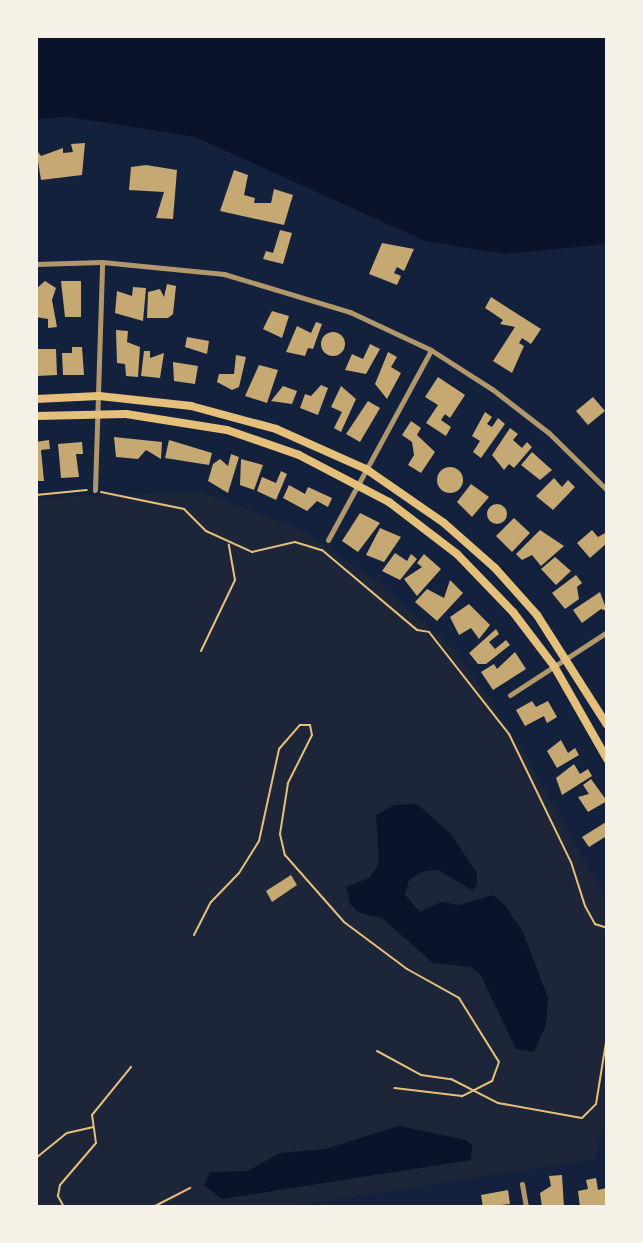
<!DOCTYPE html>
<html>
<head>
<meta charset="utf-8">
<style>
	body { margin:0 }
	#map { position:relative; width:643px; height:1243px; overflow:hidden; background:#14213d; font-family:Barlow,sans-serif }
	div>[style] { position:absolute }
	.green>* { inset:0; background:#1d2539 }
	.water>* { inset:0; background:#0b132b }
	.building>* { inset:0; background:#c6a872 }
	.round { border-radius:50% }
	.path>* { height:2px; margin:-1px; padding:0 1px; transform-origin:1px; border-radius:1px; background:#e5c07b }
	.minor>* { height:5px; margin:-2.5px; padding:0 2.5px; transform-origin:2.5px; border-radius:2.5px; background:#b1986c }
	.primary>* { height:8px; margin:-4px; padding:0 4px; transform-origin:4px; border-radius:4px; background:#e5c07b }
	span { translate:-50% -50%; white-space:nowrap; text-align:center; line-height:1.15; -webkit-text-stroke:6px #f6f1e7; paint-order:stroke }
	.frame { position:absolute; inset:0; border:38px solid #f6f1e7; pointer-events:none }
</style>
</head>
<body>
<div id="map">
	<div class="green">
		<div style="clip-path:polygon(201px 492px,300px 529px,377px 582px,455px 650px,522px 749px,607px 901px,607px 1108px,595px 1159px,286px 1207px,36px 1207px,36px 498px)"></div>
	</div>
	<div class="water">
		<div style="clip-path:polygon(36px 36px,607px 36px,607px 244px,505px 254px,425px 241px,195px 137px,69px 117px,36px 119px)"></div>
		<div style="clip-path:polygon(417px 804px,450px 833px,477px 873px,477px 886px,472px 890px,438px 870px,423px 871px,409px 880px,405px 895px,420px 912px,441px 902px,460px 905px,493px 895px,505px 905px,523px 932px,548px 998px,546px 1025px,534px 1052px,516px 1049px,480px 974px,471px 967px,433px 963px,382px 918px,359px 913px,350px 904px,346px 887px,369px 878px,379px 863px,376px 815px,394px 805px)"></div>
		<div style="clip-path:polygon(399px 1126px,466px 1140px,472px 1145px,471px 1160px,222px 1199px,204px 1185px,210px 1172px,248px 1171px,280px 1153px,325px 1149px)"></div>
	</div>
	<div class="building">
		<div style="clip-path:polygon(85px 143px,82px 175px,41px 180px,36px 149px,41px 156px,63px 148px,63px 153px,73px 152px,71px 144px)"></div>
		<div style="clip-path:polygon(146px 165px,177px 170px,173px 219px,156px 218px,164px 192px,129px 190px,131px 167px)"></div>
		<div style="clip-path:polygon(234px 170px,248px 175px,244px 195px,255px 198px,254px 203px,271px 203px,274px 189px,293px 195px,284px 225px,220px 211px)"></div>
		<div style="clip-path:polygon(280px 230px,292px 233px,283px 264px,263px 259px,266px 251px,273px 253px)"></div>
		<div style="clip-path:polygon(382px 243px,414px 249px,404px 271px,397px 267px,394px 273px,401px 276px,397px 285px,369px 274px)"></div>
		<div style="clip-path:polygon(45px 281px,56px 288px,52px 300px,57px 327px,48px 328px,48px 319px,36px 317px,36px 289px)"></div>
		<div style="clip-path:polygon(61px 281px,81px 281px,81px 317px,65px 317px)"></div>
		<div style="clip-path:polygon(167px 284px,176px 286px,173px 314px,168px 318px,147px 318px,148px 292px,160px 289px,164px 297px)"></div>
		<div style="clip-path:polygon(133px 287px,146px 288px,143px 321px,115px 313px,117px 291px,132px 296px)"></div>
		<div style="clip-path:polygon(491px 297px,541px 329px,531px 344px,522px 338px,519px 343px,524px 346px,512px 373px,493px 361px,515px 327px,500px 324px,503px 320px,485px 308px)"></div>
		<div style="clip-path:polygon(272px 311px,289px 316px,282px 338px,263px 329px)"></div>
		<div style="clip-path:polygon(316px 322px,322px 324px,313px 349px,308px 348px,305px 356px,286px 352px,297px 326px,311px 333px)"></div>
		<div style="clip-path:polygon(116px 330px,128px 331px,127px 342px,140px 347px,138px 377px,126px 376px,125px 364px,117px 363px)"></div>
		<div class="round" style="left:321px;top:332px;width:24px;height:24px"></div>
		<div style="clip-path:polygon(187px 337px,209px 341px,207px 354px,185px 347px)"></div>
		<div style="clip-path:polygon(370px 344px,380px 349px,366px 374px,345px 370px,352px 354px,363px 359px)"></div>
		<div style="clip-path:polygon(72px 347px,82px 347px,84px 375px,63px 375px,62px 353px,72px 353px)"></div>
		<div style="clip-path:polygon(36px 349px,56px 349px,57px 375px,36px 376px)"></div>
		<div style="clip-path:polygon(144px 351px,150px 351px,150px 358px,164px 353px,160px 378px,141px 376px)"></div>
		<div style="clip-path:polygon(388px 352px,397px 357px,391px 367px,401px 373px,387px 399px,375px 384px)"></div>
		<div style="clip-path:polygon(236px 355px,246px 357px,239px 387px,232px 390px,217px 382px,219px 374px,234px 374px)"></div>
		<div style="clip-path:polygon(173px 362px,198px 366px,195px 384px,174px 381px)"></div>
		<div style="clip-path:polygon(259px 365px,278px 370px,267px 403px,245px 396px)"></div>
		<div style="clip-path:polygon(438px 377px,465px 395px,450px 418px,445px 414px,441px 420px,451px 427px,446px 436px,426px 423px,438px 405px,425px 397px)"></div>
		<div style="clip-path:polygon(321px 385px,328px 388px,318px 415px,300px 408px,305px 394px,311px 396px)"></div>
		<div style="clip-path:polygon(283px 386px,297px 391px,292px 404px,271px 401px)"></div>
		<div style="clip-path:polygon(341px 386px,356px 399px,341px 432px,334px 428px,342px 412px,331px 407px)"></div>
		<div style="clip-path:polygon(593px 397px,605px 411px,588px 425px,576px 411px)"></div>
		<div style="clip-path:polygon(368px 401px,380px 408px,360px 442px,346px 434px)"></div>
		<div style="clip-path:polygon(485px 412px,492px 417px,487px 424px,492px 427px,498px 418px,505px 424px,481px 458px,473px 452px,480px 441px,472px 436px)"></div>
		<div style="clip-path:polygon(411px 421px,421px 428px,417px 435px,435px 452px,421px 473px,408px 465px,414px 455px,412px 442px,402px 435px)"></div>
		<div style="clip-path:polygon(510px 428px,518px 434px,513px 440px,522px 448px,527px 442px,532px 447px,514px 468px,509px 464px,504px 470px,492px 455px)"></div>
		<div style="clip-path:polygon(114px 437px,162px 442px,161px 459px,146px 450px,138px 459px,116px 457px)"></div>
		<div style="clip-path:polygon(49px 440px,50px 449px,41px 450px,44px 481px,36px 481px,36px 442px)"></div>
		<div style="clip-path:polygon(169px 440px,212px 453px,209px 465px,165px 458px)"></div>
		<div style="clip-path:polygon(82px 442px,83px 454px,76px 454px,79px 477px,61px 478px,58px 444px)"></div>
		<div style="clip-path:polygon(532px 452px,552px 470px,540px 480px,521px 465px)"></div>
		<div style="clip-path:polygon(231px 454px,239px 457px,228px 493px,208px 481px,213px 464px,220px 459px,228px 466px)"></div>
		<div style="clip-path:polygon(241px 459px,263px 465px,254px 490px,240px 485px)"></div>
		<div class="round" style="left:437px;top:467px;width:26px;height:26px"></div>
		<div style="clip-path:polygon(281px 471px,287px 474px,276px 500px,257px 491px,262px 477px,276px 483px)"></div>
		<div style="clip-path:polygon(554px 478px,562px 487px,568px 480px,575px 487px,553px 510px,536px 496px)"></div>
		<div style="clip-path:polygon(471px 484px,489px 497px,472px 517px,457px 502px)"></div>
		<div style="clip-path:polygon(289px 485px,305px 494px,308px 487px,332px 498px,328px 507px,317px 501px,307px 511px,283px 498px)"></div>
		<div class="round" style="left:487px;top:504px;width:20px;height:20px"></div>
		<div style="clip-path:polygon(360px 513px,380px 523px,358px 552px,342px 541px)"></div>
		<div style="clip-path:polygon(514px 518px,530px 533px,512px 552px,496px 536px)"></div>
		<div style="clip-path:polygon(380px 528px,401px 537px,384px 562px,366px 555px)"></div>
		<div style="clip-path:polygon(540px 530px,564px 546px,541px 566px,532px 555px,522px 560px,516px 554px)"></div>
		<div style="clip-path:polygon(592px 530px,598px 537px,607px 532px,607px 543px,590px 558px,577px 543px)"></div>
		<div style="clip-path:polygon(395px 553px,407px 561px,411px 554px,417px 559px,400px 580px,382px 571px)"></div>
		<div style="clip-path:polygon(424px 554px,441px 569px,417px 596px,404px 579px,422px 567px,417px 563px)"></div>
		<div style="clip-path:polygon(555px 557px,571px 571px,556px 585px,541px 569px)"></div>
		<div style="clip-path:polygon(576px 575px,582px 583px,577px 587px,579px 599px,565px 609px,552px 593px)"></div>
		<div style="clip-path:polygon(450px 580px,463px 593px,437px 621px,415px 602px,427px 589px,444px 598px)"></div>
		<div style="clip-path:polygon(600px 592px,607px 611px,601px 609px,582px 623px,573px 610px)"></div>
		<div style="clip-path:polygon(469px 604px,490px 625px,479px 639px,471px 628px,459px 635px,450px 617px)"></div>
		<div style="clip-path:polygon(496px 629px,499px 634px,489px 642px,495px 649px,506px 640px,510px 645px,486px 664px,478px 664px,469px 653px)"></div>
		<div style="clip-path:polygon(515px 652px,526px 669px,493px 690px,481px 672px,494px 664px,497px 669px)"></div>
		<div style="clip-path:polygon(532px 701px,536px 707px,548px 701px,557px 717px,547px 723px,544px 716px,525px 726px,516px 710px)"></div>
		<div style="clip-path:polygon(561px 740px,568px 753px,575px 748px,579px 755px,557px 768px,547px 751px)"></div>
		<div style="clip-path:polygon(574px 764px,580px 774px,588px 769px,592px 776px,562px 795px,556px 778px)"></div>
		<div style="clip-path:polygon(591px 779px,607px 801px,588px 812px,578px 797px,589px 794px,583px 785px)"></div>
		<div style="clip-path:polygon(606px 822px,607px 840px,605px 837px,589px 847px,582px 837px)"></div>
		<div style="clip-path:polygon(291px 875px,297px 885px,272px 902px,266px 891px)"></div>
		<div style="clip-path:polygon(562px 1175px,564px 1207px,542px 1207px,540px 1193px,551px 1186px,549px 1176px)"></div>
		<div style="clip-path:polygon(596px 1178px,598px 1190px,606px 1188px,607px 1207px,580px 1207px,578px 1191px,588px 1189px,586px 1180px)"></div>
		<div style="clip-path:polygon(508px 1190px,510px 1204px,483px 1207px,481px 1195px)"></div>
	</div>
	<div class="path">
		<div style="left:101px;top:492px;width:85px;rotate:11.6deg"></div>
		<div style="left:184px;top:509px;width:31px;rotate:45deg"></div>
		<div style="left:206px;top:531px;width:51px;rotate:24.5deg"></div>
		<div style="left:252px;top:552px;width:44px;rotate:-13.1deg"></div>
		<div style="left:295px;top:542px;width:28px;rotate:17deg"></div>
		<div style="left:322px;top:550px;width:124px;rotate:40.1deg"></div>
		<div style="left:417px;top:630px;width:12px;rotate:9deg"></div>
		<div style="left:429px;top:632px;width:130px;rotate:51.9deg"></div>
		<div style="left:509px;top:734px;width:142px;rotate:64.2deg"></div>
		<div style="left:571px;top:862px;width:46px;rotate:72.3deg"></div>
		<div style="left:585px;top:906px;width:21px;rotate:61deg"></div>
		<div style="left:595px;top:924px;width:13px;rotate:18deg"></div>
		<div style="left:36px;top:495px;width:51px;rotate:-5.6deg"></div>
		<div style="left:201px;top:651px;width:79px;rotate:-64.4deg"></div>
		<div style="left:235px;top:580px;width:36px;rotate:-100deg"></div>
		<div style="left:194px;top:935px;width:37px;rotate:-63deg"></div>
		<div style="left:211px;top:902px;width:40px;rotate:-46deg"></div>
		<div style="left:239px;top:873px;width:38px;rotate:-58deg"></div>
		<div style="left:259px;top:841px;width:94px;rotate:-77.7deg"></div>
		<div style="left:279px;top:749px;width:32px;rotate:-49deg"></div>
		<div style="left:300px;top:725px;width:10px"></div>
		<div style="left:310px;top:725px;width:10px;rotate:79deg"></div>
		<div style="left:312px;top:735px;width:54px;rotate:116.6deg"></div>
		<div style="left:288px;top:783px;width:52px;rotate:98.9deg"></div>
		<div style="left:280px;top:834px;width:22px;rotate:77deg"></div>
		<div style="left:285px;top:855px;width:89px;rotate:48.6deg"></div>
		<div style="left:344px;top:922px;width:79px;rotate:36.7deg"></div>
		<div style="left:407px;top:969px;width:60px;rotate:29.1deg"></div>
		<div style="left:459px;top:998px;width:75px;rotate:58deg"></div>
		<div style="left:499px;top:1062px;width:20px;rotate:110deg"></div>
		<div style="left:492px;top:1081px;width:34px;rotate:153deg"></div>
		<div style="left:462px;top:1096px;width:68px;rotate:-173.3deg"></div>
		<div style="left:377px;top:1051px;width:50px;rotate:28.6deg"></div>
		<div style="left:421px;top:1075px;width:30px;rotate:8deg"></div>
		<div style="left:451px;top:1079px;width:53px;rotate:27.1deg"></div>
		<div style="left:498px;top:1103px;width:85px;rotate:10.1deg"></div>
		<div style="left:582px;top:1118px;width:20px;rotate:-45deg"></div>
		<div style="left:596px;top:1104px;width:69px;rotate:-80.8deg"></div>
		<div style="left:36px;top:1158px;width:40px;rotate:-39deg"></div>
		<div style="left:67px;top:1133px;width:26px;rotate:-13deg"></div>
		<div style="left:64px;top:1207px;width:13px;rotate:-119deg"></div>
		<div style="left:58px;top:1196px;width:11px;rotate:-80deg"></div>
		<div style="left:60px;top:1185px;width:55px;rotate:-49.4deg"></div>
		<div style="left:96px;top:1143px;width:28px;rotate:-98deg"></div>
		<div style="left:92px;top:1115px;width:62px;rotate:-50.9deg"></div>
		<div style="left:153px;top:1207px;width:42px;rotate:-27.2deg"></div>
	</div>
	<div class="minor">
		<div style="left:36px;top:264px;width:66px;rotate:-1.7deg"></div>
		<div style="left:102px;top:262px;width:123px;rotate:5.6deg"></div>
		<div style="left:224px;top:274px;width:132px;rotate:16.8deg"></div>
		<div style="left:350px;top:312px;width:89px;rotate:25.1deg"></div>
		<div style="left:431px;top:350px;width:72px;rotate:32.6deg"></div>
		<div style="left:492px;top:389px;width:72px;rotate:37.7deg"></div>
		<div style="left:549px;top:433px;width:81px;rotate:44.5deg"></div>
		<div style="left:95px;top:490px;width:228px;rotate:-88.2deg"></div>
		<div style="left:328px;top:540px;width:216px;rotate:-61.5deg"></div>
		<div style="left:510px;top:695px;width:116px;rotate:-33deg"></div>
		<div style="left:522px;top:1184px;width:23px;rotate:80deg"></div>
	</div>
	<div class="primary">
		<div style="left:36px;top:399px;width:63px;rotate:-2.7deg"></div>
		<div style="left:99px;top:396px;width:93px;rotate:6.2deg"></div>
		<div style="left:191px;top:406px;width:88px;rotate:15.1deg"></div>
		<div style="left:276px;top:429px;width:98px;rotate:24deg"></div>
		<div style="left:366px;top:469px;width:95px;rotate:34.7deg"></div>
		<div style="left:444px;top:523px;width:68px;rotate:41.4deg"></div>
		<div style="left:495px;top:568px;width:63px;rotate:48.2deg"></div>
		<div style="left:537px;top:615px;width:130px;rotate:57.5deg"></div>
		<div style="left:36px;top:416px;width:90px;rotate:-1.3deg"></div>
		<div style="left:126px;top:414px;width:102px;rotate:9deg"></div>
		<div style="left:227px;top:430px;width:76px;rotate:19.1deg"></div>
		<div style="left:299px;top:455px;width:102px;rotate:27.6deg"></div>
		<div style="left:389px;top:502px;width:86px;rotate:37.4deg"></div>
		<div style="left:457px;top:554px;width:81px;rotate:46deg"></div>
		<div style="left:513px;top:612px;width:68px;rotate:52.8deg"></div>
		<div style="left:554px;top:666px;width:107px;rotate:60.3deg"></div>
	</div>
	<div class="frame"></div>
</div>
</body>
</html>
